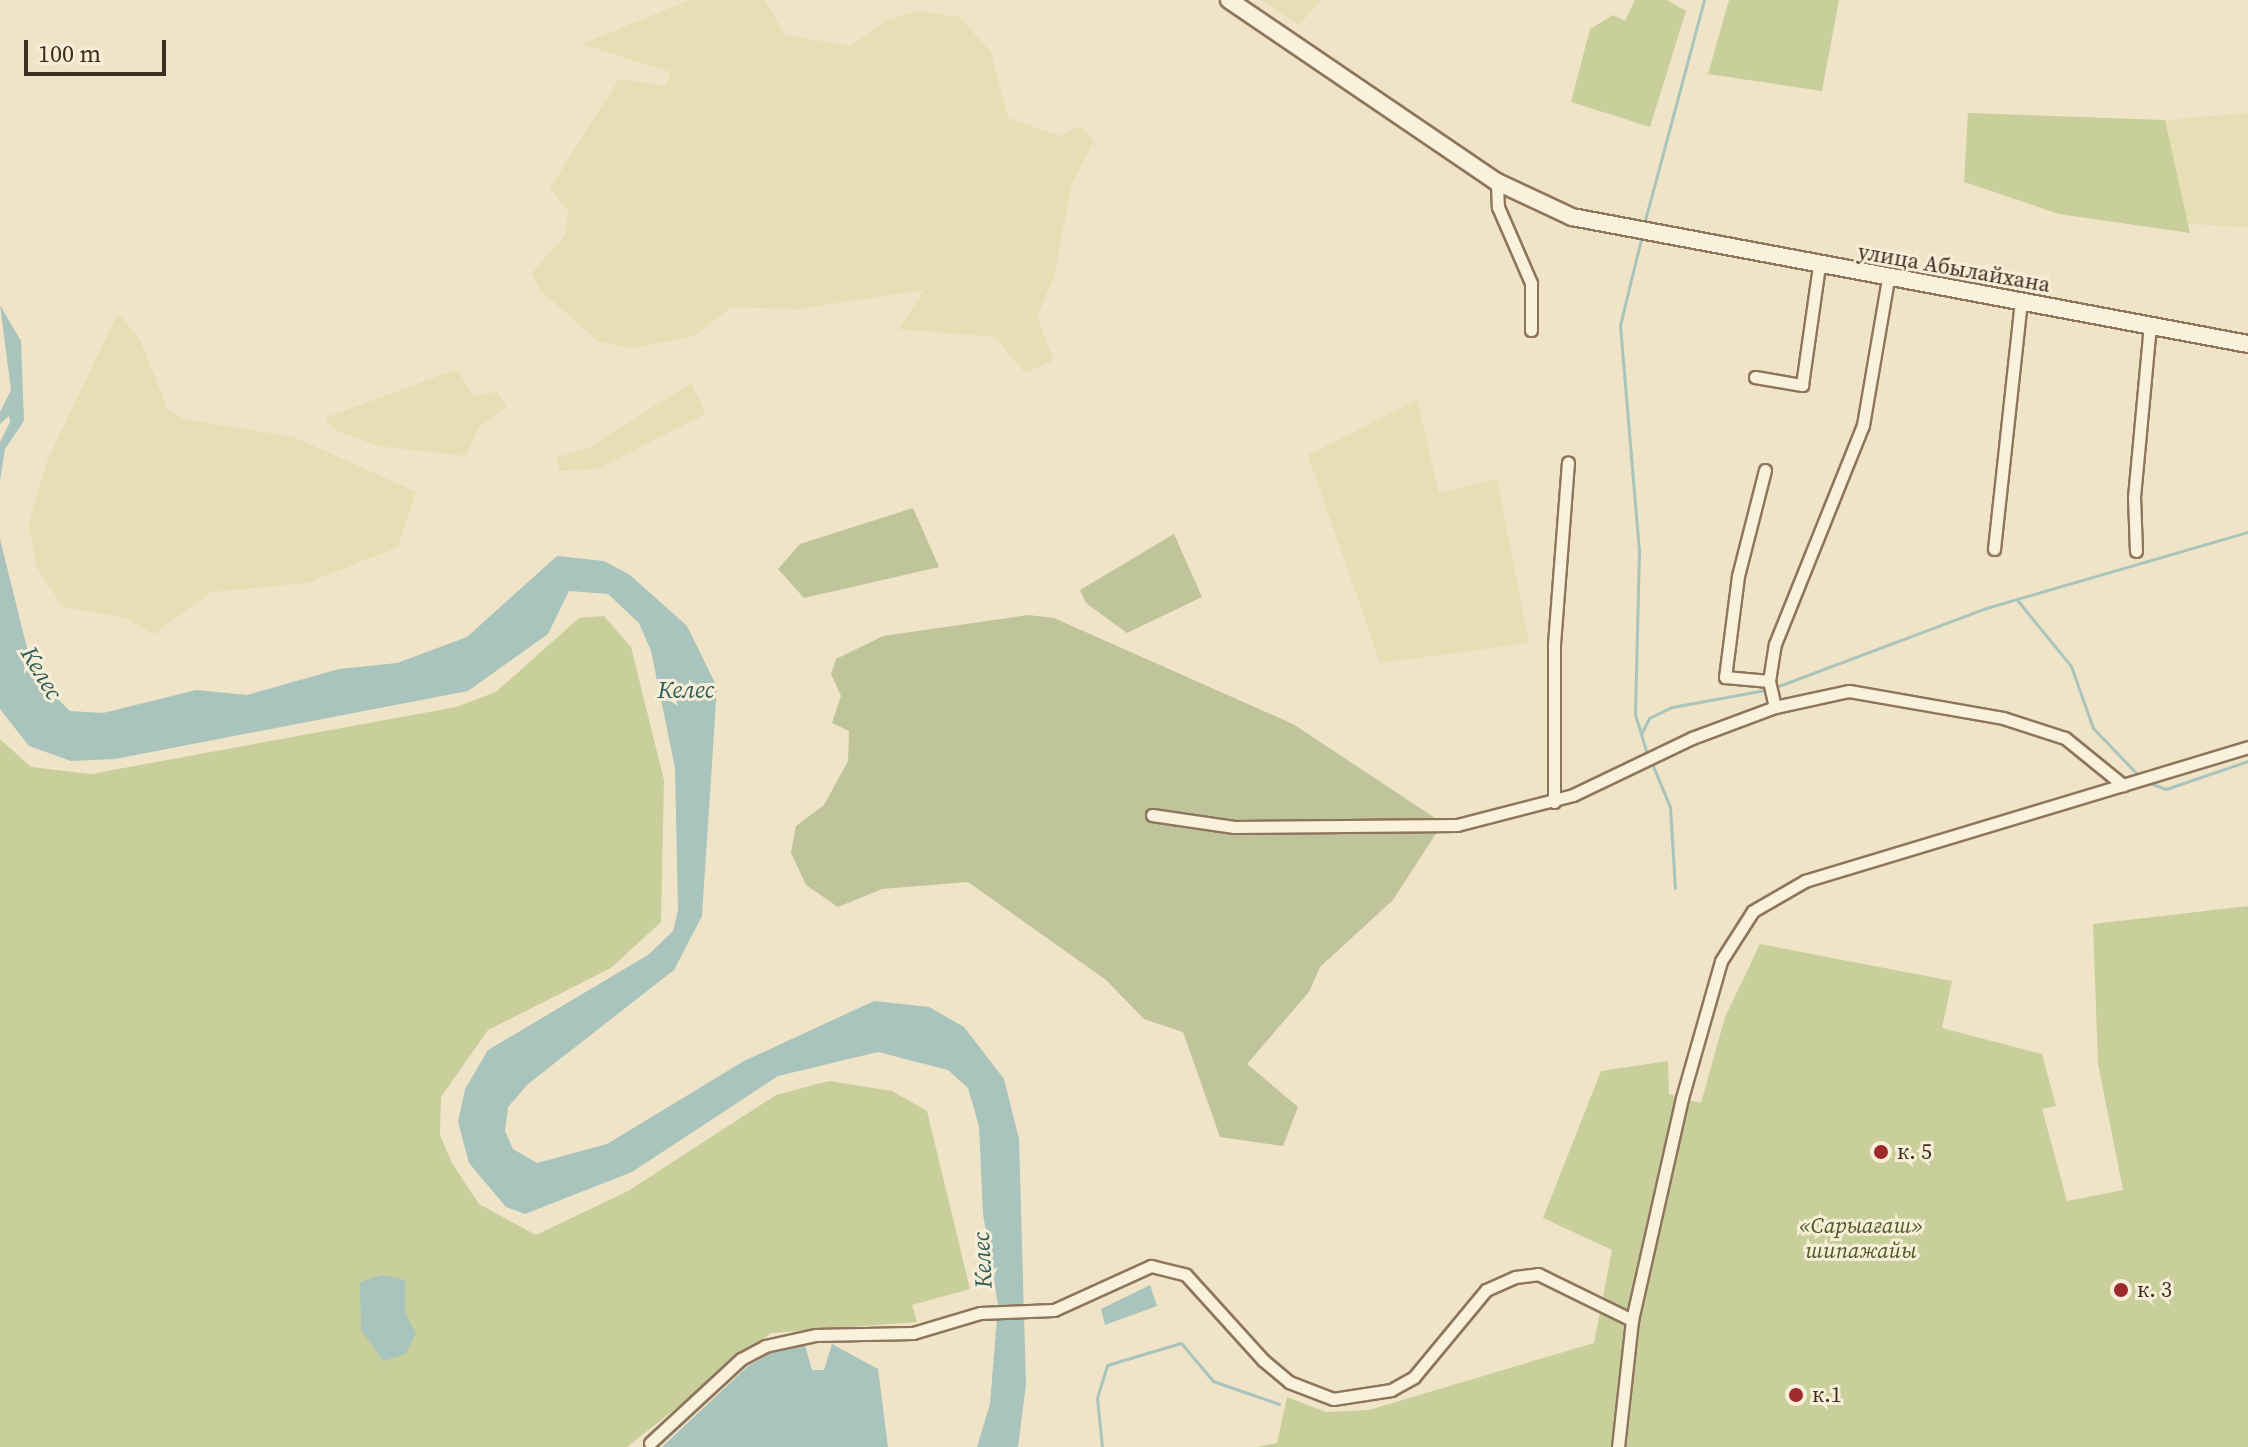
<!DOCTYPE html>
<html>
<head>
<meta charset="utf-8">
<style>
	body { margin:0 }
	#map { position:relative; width:2248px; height:1447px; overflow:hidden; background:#f0e4c8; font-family:"Source Serif 4",serif }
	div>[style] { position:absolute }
	.farmland>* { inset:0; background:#e6deb5 }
	.green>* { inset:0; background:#c9cf9b }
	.cemetery>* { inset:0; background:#bfc49a }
	.water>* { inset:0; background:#a9c4bc }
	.stream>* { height:3px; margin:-1.5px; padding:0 1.5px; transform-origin:1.5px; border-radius:1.5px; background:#a9c4bc }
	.roads { filter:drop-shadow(2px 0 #8d765c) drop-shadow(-2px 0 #8d765c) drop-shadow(0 2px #8d765c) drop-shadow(0 -2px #8d765c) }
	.minor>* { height:11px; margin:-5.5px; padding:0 5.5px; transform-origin:5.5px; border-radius:5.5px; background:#faf1dc }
	.secondary>* { height:16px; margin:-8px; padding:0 8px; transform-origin:8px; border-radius:8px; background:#faf1dc }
	.dots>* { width:22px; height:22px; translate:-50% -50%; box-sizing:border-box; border:4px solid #f7eed8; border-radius:50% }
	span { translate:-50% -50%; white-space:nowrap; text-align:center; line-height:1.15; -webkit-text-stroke:6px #f7eed8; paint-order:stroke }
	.street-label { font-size:22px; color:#3d2e20 }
	.poi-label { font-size:22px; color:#3d2e20 }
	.left { translate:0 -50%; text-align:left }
	.park-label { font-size:22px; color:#4d5a26; font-style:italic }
	.water-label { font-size:24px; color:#2f5d5a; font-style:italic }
	.scale { position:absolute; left:24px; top:40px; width:142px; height:36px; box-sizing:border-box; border:4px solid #3d2e20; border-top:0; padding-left:10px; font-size:24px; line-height:28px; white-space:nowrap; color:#3d2e20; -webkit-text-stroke:6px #f7eed8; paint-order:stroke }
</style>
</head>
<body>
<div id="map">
	<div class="farmland">
		<div style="clip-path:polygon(690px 0,765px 0,785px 35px,851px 46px,886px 21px,916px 11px,959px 17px,991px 52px,1008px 118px,1059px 136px,1081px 126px,1094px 141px,1071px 186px,1055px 273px,1037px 317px,1054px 360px,1025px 373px,995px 337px,899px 329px,924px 290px,797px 309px,731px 307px,694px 336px,633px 348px,599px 342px,541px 291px,532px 273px,566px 234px,568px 211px,550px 188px,619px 79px,666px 86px,670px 72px,582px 44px)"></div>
		<div style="clip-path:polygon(1261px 0,1321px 0,1299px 25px)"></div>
		<div style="clip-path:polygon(2248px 113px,2248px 227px,2188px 224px,2165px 120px)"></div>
		<div style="clip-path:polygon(118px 313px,140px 340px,167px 408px,183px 419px,294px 437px,416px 492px,398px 547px,307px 583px,211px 592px,154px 634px,124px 617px,63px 607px,36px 566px,29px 523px,47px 461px)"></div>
		<div style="clip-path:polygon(457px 369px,473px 396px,497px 392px,507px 406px,478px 428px,466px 456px,378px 446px,333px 429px,325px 418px)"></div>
		<div style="clip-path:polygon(691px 383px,706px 414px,597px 469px,560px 471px,556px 458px,590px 447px)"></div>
		<div style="clip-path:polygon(1417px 400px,1439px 493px,1497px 479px,1529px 643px,1380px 663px,1308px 455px)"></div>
	</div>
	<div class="green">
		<div style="clip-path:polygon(1635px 0,1667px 0,1686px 11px,1650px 127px,1571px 102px,1590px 29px,1613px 15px,1625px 21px)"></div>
		<div style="clip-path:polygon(1729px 0,1839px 0,1822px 91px,1708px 74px)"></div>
		<div style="clip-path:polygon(1968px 113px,2165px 120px,2190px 233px,2059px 214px,1964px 182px)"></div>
		<div style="clip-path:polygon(604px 616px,631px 647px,664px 780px,661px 922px,611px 968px,488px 1030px,441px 1097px,440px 1135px,452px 1163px,479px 1204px,536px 1235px,628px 1191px,776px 1095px,829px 1081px,892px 1091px,927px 1111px,970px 1289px,912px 1305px,917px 1322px,771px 1333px,627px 1447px,0 1447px,0 739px,31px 767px,91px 774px,456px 707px,496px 692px,579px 618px)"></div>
		<div style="clip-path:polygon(2248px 906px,2248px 1447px,1256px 1447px,1277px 1443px,1287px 1397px,1326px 1412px,1369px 1410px,1594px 1343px,1612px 1250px,1543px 1218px,1601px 1071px,1668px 1061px,1669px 1094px,1701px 1103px,1725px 1017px,1760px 944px,1952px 981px,1942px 1028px,2042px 1054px,2056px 1106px,2042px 1109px,2067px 1201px,2123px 1190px,2098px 1064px,2093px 924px)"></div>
	</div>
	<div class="cemetery">
		<div style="clip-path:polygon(913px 508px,939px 567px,804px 598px,778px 569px,800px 544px)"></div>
		<div style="clip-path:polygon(1174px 534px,1202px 597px,1127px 633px,1086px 603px,1080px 590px)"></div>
		<div style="clip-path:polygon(1028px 615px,1054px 618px,1293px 724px,1435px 818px,1437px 832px,1393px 900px,1320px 967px,1309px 992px,1247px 1064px,1298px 1107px,1283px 1146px,1220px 1137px,1183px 1032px,1144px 1019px,1106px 980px,968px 882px,882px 889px,838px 907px,806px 885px,791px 853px,796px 826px,824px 805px,848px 761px,849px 731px,832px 723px,841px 696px,831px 674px,836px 659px,883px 636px)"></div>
	</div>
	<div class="water">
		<div style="clip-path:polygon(0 305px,21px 341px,24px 421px,5px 449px,0 481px,0 442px,10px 422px,9px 416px,0 424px,0 412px,11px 390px)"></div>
		<div style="clip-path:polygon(0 539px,34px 676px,70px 711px,103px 713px,196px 690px,247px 695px,339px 669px,397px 663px,467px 637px,557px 556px,604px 561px,630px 575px,687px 626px,717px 687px,702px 916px,674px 970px,528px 1084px,508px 1107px,505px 1131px,513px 1149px,537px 1163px,607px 1144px,744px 1061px,874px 1001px,929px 1007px,964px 1027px,1004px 1079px,1019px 1139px,1026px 1385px,1018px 1447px,977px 1447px,990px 1404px,998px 1305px,983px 1214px,979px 1126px,968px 1088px,948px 1070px,878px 1052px,778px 1076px,632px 1172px,525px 1214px,506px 1207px,469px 1163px,458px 1122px,465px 1089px,488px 1050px,648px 955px,673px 931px,678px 910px,675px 768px,651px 651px,639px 623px,608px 594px,569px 591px,548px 634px,468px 691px,115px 759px,71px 761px,29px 746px,0 709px)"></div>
		<div style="clip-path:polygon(382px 1275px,405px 1280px,405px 1313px,416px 1333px,406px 1354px,383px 1361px,361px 1330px,360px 1282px)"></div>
		<div style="clip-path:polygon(1150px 1285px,1157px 1306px,1105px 1325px,1101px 1309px)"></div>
		<div style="clip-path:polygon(832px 1344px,878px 1369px,888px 1447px,662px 1447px,748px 1366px,778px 1349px,805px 1345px,812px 1370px,824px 1370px)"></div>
	</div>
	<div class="stream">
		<div style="left:1644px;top:224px;width:232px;rotate:-75deg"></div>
		<div style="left:1642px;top:235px;width:93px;rotate:103.7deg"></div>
		<div style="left:1620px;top:325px;width:226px;rotate:85.2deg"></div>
		<div style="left:1639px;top:550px;width:164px;rotate:91.4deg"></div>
		<div style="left:1635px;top:714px;width:42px;rotate:73.3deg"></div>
		<div style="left:2018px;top:601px;width:84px;rotate:50.8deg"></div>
		<div style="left:2071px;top:666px;width:66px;rotate:70.5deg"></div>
		<div style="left:2093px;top:728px;width:65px;rotate:46.2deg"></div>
		<div style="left:1773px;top:688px;width:228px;rotate:-20.6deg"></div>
		<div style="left:1986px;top:608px;width:273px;rotate:-16.2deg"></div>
		<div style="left:1641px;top:734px;width:18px;rotate:-63deg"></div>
		<div style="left:1649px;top:718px;width:25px;rotate:-26deg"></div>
		<div style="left:1672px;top:707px;width:96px;rotate:-10.3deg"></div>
		<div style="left:1651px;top:761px;width:50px;rotate:67.6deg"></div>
		<div style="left:1670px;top:807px;width:81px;rotate:86.5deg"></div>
		<div style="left:2144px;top:781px;width:23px;rotate:20deg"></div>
		<div style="left:2166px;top:789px;width:87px;rotate:-18.9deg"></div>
		<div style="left:1102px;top:1447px;width:49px;rotate:-95.8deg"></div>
		<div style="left:1097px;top:1398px;width:34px;rotate:-73deg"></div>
		<div style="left:1107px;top:1365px;width:77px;rotate:-16.6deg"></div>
		<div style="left:1181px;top:1343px;width:50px;rotate:49.9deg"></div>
		<div style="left:1213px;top:1381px;width:70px;rotate:19.2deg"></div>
	</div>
	<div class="roads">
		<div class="minor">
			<div style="left:1497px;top:182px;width:25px;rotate:88deg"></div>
			<div style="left:1498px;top:207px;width:83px;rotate:66.5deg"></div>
			<div style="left:1531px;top:283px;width:47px;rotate:90deg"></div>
			<div style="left:1755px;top:377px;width:48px;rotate:9.7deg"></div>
			<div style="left:1802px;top:385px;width:121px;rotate:-81.9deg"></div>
			<div style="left:1765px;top:470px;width:109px;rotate:104.3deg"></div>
			<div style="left:1738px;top:576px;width:102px;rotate:97.3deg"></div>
			<div style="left:1725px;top:677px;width:44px;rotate:5.2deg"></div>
			<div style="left:1994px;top:549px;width:248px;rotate:-83.8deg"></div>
			<div style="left:2136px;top:551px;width:54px;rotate:-92.1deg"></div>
			<div style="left:2134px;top:497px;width:172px;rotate:-84.7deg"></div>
			<div style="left:1775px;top:707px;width:27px;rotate:-103deg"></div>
			<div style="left:1769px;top:681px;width:37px;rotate:-81deg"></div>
			<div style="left:1775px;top:644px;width:236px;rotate:-68.1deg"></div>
			<div style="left:1863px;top:425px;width:149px;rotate:-80.3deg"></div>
			<div style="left:1554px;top:802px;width:158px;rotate:-90deg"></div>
			<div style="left:1554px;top:644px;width:182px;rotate:-85.6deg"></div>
			<div style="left:1152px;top:815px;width:83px;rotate:8.3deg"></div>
			<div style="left:1234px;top:827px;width:223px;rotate:-0.5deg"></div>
			<div style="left:1457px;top:825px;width:120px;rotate:-14.5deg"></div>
			<div style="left:1573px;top:795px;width:132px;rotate:-25.6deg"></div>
			<div style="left:1692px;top:738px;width:89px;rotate:-20.5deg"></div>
			<div style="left:1775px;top:707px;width:76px;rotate:-12.2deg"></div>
			<div style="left:1849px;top:691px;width:156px;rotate:9.9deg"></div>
			<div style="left:2003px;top:718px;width:65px;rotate:17.9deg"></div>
			<div style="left:2065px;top:738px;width:75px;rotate:39deg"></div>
			<div style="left:650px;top:1443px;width:124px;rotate:-42.7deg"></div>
			<div style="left:741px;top:1359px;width:27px;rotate:-28deg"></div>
			<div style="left:765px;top:1346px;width:51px;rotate:-12.4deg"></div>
			<div style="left:815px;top:1335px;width:98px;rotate:-1.2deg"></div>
			<div style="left:913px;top:1333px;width:70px;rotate:-16.6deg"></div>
			<div style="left:980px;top:1313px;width:74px;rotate:-2.3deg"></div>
			<div style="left:1054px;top:1310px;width:107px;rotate:-24.4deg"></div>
			<div style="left:1151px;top:1266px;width:36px;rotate:14deg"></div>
			<div style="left:1186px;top:1275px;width:115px;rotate:47.8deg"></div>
			<div style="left:1263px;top:1360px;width:34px;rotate:40deg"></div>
			<div style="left:1289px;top:1382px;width:47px;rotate:21.1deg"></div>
			<div style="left:1333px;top:1399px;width:59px;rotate:-8.8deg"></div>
			<div style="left:1391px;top:1390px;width:26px;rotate:-29deg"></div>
			<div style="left:1414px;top:1377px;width:113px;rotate:-50.4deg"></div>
			<div style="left:1486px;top:1290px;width:32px;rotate:-24deg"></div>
			<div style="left:1515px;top:1277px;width:23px;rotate:-7deg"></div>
			<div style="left:1538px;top:1274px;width:105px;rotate:26.1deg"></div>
			<div style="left:1618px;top:1447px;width:128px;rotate:-83.7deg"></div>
			<div style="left:1632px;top:1320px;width:228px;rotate:-77.3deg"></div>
			<div style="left:1682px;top:1098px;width:142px;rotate:-74.1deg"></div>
			<div style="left:1721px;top:961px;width:59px;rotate:-57.4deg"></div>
			<div style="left:1753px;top:911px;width:60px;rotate:-30deg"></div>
			<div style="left:1805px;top:881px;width:463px;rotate:-16.8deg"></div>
		</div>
		<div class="secondary">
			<div style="left:1229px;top:0;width:324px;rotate:34.2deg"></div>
			<div style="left:1497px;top:182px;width:83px;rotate:25deg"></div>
			<div style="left:1572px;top:217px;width:688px;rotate:10.64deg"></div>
		</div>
	</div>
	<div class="dots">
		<div style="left:1881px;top:1152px;background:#9e2a2b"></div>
		<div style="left:2121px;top:1290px;background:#9e2a2b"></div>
		<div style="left:1796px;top:1395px;background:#9e2a2b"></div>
	</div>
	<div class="street-label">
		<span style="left:1954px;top:268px;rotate:10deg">улица Абылайхана</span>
	</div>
	<div class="poi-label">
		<span class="left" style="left:1897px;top:1152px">к. 5</span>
		<span class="left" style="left:2137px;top:1290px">к. 3</span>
		<span class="left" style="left:1812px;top:1395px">к.1</span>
	</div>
	<div class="park-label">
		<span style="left:1861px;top:1238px">«Сарыағаш»<br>шипажайы</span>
	</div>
	<div class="water-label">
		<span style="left:42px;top:673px;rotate:59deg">Келес</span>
		<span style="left:686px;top:690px">Келес</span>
		<span style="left:982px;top:1260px;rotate:-93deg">Келес</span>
	</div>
	<div class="scale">100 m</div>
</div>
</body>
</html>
